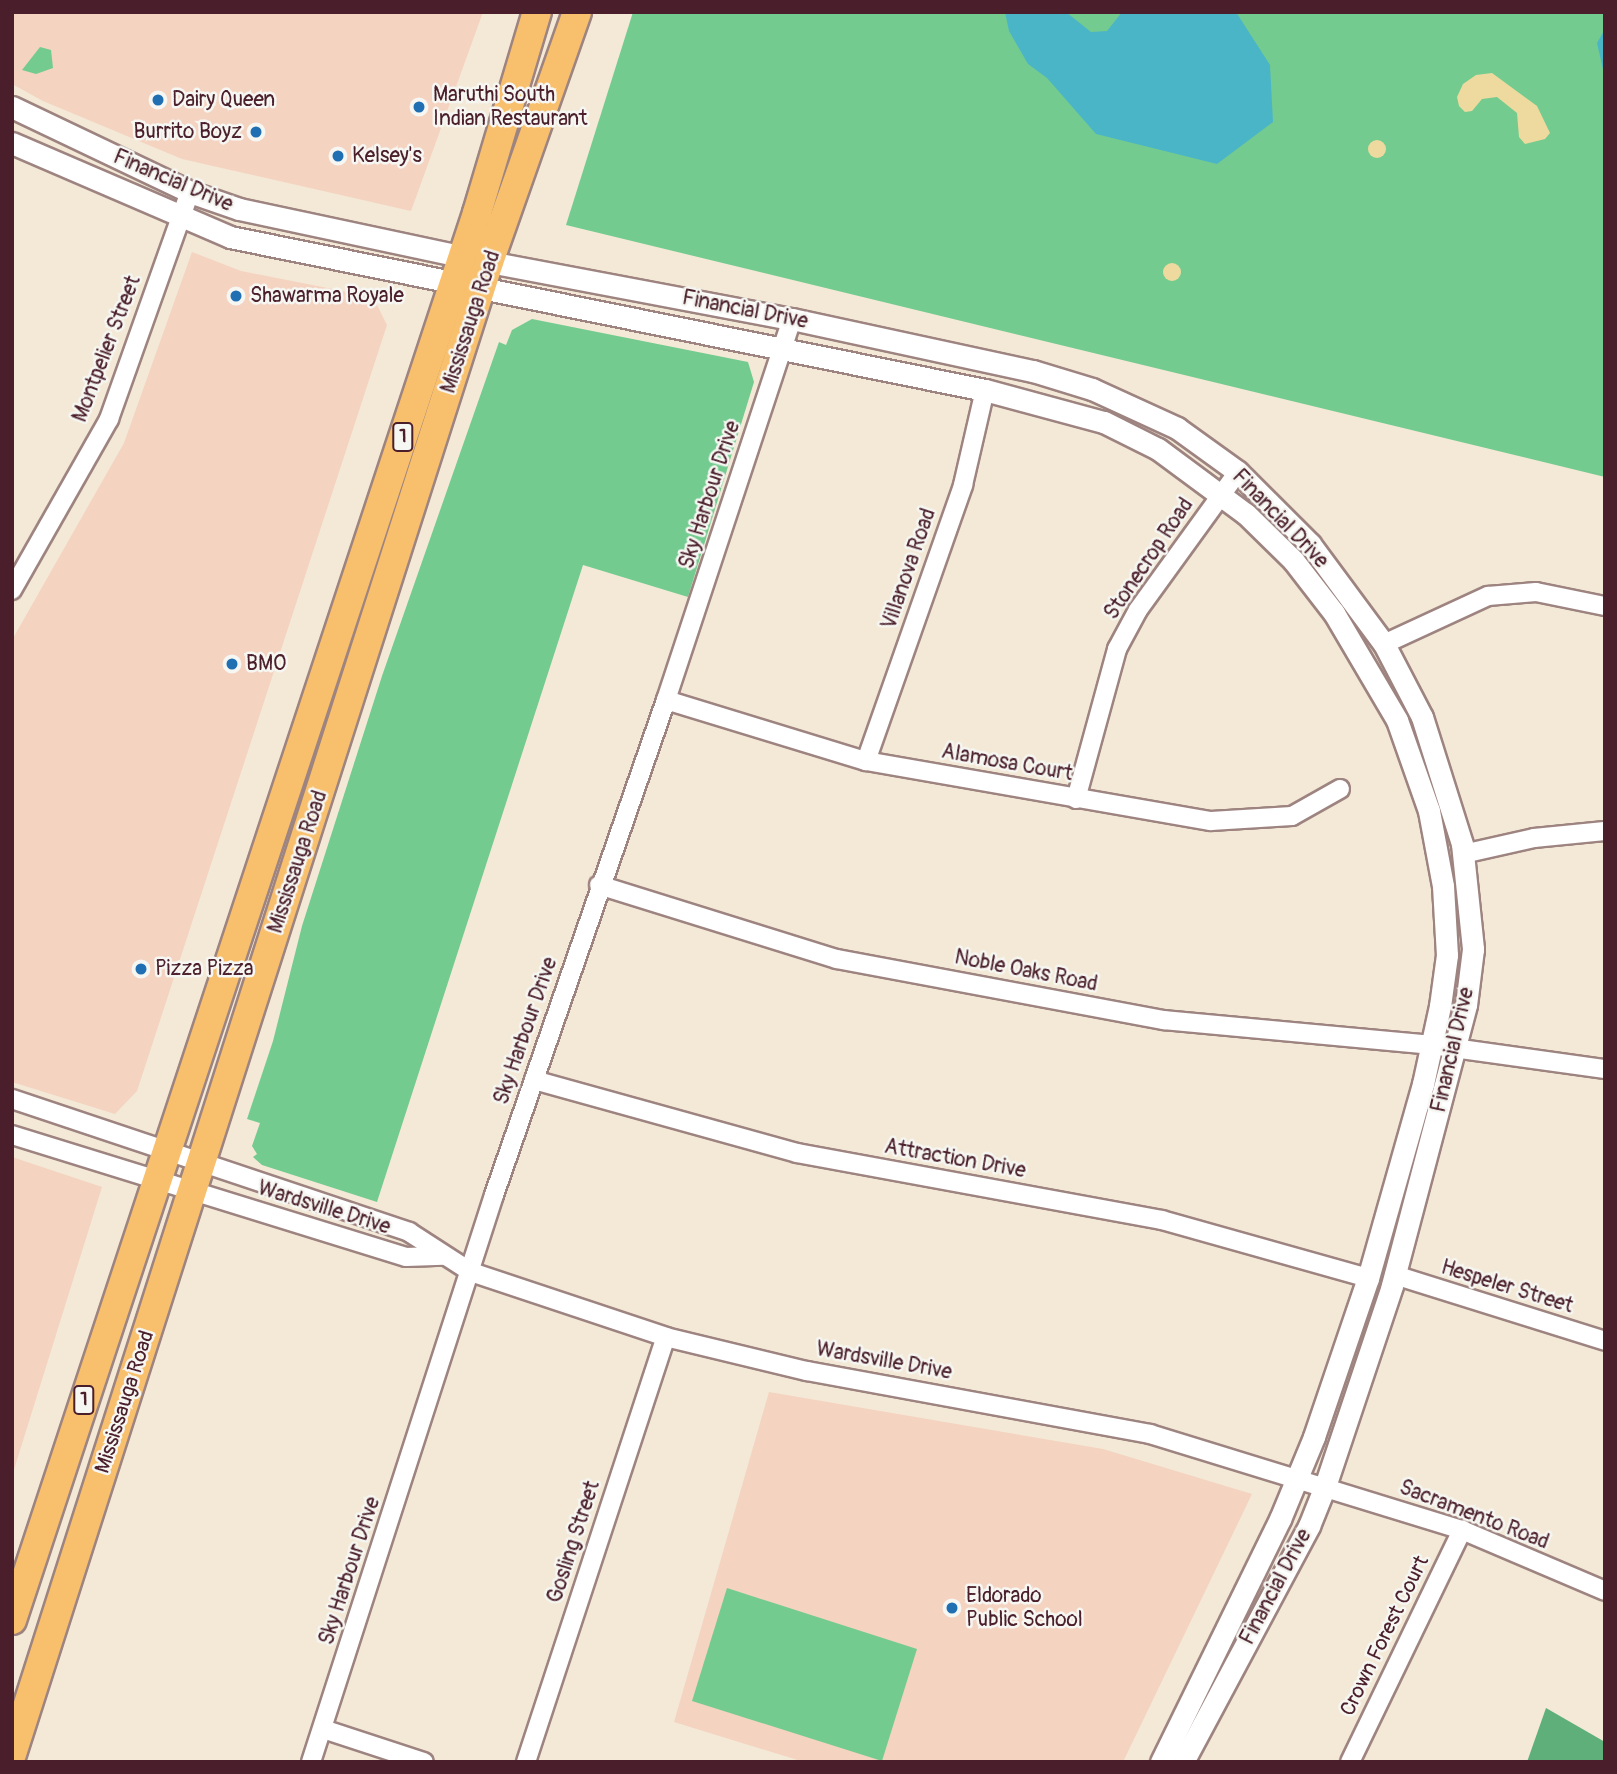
<!DOCTYPE html>
<html>
<head>
<meta charset="utf-8">
<style>
	body { margin:0 }
	#map { position:relative; width:1617px; height:1774px; overflow:hidden; background:#f3e9d6; font-family:Pangolin,sans-serif }
	div>[style] { position:absolute }
	.built>* { inset:0; background:#f4d3c1 }
	.green>* { inset:0; background:#74cb8f }
	.forest>* { inset:0; background:#5faf7a }
	.sand>* { inset:0; background:#eeda9e }
	.round { border-radius:50% }
	.water>* { inset:0; background:#4bb5c8 }
	.roads { filter:drop-shadow(2px 0 #9e8480) drop-shadow(-2px 0 #9e8480) drop-shadow(0 2px #9e8480) drop-shadow(0 -2px #9e8480) }
	.minor>* { height:18px; margin:-9px; padding:0 9px; transform-origin:9px; border-radius:9px; background:#fff }
	.tertiary>* { height:21px; margin:-10.5px; padding:0 10.5px; transform-origin:10.5px; border-radius:10.5px; background:#fff }
	.primary>* { height:28px; margin:-14px; padding:0 14px; transform-origin:14px; border-radius:14px; background:#f8bf6c }
	.dots>* { width:19px; height:19px; translate:-50% -50%; box-sizing:border-box; border:4px solid #f6f6f2; border-radius:50% }
	span { translate:-50% -50%; white-space:nowrap; text-align:center; line-height:1.15; -webkit-text-stroke:5px #f6f6f2; paint-order:stroke }
	.shield-label span { padding:2px 5px; background:#f6f6f2; border:2px solid; border-radius:5px; -webkit-text-stroke-width:0 }
	.shield-label { font-size:19px; color:#4a1f2b; font-weight:700 }
	.poi-label { font-size:21px; color:#4a1f2b }
	.left { translate:0 -50%; text-align:left }
	.right { translate:-100% -50%; text-align:right }
	.street-label { font-size:21px; color:#4a1f2b }
	.frame { position:absolute; inset:0; border:14px solid #4a1f2b; pointer-events:none }
</style>
</head>
<body>
<div id="map">
	<div class="built">
		<div style="clip-path:polygon(12px 12px,483px 12px,411px 211px,182px 159px,43px 101px,12px 84px)"></div>
		<div style="clip-path:polygon(192px 252px,241px 271px,373px 297px,387px 325px,137px 1091px,115px 1114px,12px 1082px,12px 640px,124px 443px)"></div>
		<div style="clip-path:polygon(12px 1157px,102px 1187px,12px 1476px)"></div>
		<div style="clip-path:polygon(769px 1392px,1103px 1449px,1252px 1494px,1123px 1762px,804px 1762px,674px 1722px)"></div>
	</div>
	<div class="green">
		<div style="clip-path:polygon(633px 12px,1605px 12px,1605px 477px,566px 225px)"></div>
		<div style="clip-path:polygon(40px 47px,51px 50px,53px 68px,36px 74px,22px 70px)"></div>
		<div style="clip-path:polygon(532px 319px,748px 362px,754px 382px,688px 597px,583px 565px,377px 1202px,262px 1165px,253px 1157px,257px 1154px,252px 1146px,260px 1123px,247px 1119px,273px 1041px,302px 926px,382px 676px,499px 342px,506px 345px,512px 330px)"></div>
		<div style="clip-path:polygon(727px 1588px,917px 1649px,882px 1761px,692px 1701px)"></div>
	</div>
	<div class="forest">
		<div style="clip-path:polygon(1546px 1708px,1605px 1742px,1605px 1762px,1527px 1762px)"></div>
	</div>
	<div class="sand">
		<div style="clip-path:polygon(1492px 73px,1537px 106px,1550px 133px,1545px 139px,1525px 144px,1519px 137px,1517px 113px,1497px 97px,1482px 99px,1472px 111px,1465px 112px,1459px 106px,1457px 97px,1463px 84px,1476px 75px)"></div>
		<div class="round" style="left:1368px;top:140px;width:18px;height:18px"></div>
		<div class="round" style="left:1163px;top:263px;width:18px;height:18px"></div>
	</div>
	<div class="water">
		<div style="clip-path:polygon(1005px 12px,1066px 12px,1091px 32px,1107px 31px,1122px 12px,1236px 12px,1270px 65px,1273px 122px,1217px 164px,1096px 134px,1047px 78px,1028px 64px,1009px 31px)"></div>
		<div style="clip-path:polygon(1605px 29px,1605px 78px,1597px 43px)"></div>
	</div>
	<div class="roads">
		<div class="minor">
			<div style="left:12px;top:590px;width:197px;rotate:-60.4deg"></div>
			<div style="left:109px;top:419px;width:241px;rotate:-70.4deg"></div>
			<div style="left:1384px;top:644px;width:115px;rotate:-24.8deg"></div>
			<div style="left:1488px;top:596px;width:48px;rotate:-4.8deg"></div>
			<div style="left:1536px;top:592px;width:70px;rotate:11.5deg"></div>
			<div style="left:666px;top:700px;width:209px;rotate:17deg"></div>
			<div style="left:866px;top:761px;width:350px;rotate:9.9deg"></div>
			<div style="left:1211px;top:821px;width:81px;rotate:-3.5deg"></div>
			<div style="left:1292px;top:816px;width:55px;rotate:-29.4deg"></div>
			<div style="left:866px;top:761px;width:293px;rotate:-70.6deg"></div>
			<div style="left:963px;top:485px;width:98px;rotate:-77deg"></div>
			<div style="left:1076px;top:799px;width:156px;rotate:-74.7deg"></div>
			<div style="left:1117px;top:649px;width:44px;rotate:-61.7deg"></div>
			<div style="left:1138px;top:610px;width:170px;rotate:-54.1deg"></div>
			<div style="left:1463px;top:854px;width:73px;rotate:-12.7deg"></div>
			<div style="left:1534px;top:838px;width:71px;rotate:-5.6deg"></div>
			<div style="left:599px;top:885px;width:249px;rotate:17.3deg"></div>
			<div style="left:837px;top:959px;width:333px;rotate:10.6deg"></div>
			<div style="left:1164px;top:1020px;width:269px;rotate:5.3deg"></div>
			<div style="left:1432px;top:1045px;width:175px;rotate:7.9deg"></div>
			<div style="left:534px;top:1080px;width:273px;rotate:15.5deg"></div>
			<div style="left:797px;top:1153px;width:371px;rotate:10.4deg"></div>
			<div style="left:1162px;top:1220px;width:214px;rotate:15.7deg"></div>
			<div style="left:12px;top:1099px;width:419px;rotate:18.5deg"></div>
			<div style="left:409px;top:1232px;width:74px;rotate:32.8deg"></div>
			<div style="left:471px;top:1272px;width:206px;rotate:18.4deg"></div>
			<div style="left:666px;top:1337px;width:145px;rotate:13.6deg"></div>
			<div style="left:807px;top:1371px;width:349px;rotate:10.4deg"></div>
			<div style="left:1150px;top:1434px;width:326px;rotate:17.1deg"></div>
			<div style="left:1462px;top:1530px;width:155px;rotate:23.1deg"></div>
			<div style="left:12px;top:1135px;width:412px;rotate:17.2deg"></div>
			<div style="left:406px;top:1257px;width:37px;rotate:-2deg"></div>
			<div style="left:1395px;top:1275px;width:220px;rotate:17.4deg"></div>
			<div style="left:323px;top:1729px;width:106px;rotate:18.1deg"></div>
			<div style="left:311px;top:1762px;width:596px;rotate:-72.11deg"></div>
			<div style="left:494px;top:1195px;width:524px;rotate:-70.84deg"></div>
			<div style="left:666px;top:700px;width:401px;rotate:-71.7deg"></div>
			<div style="left:526px;top:1762px;width:447px;rotate:-71.8deg"></div>
			<div style="left:1350px;top:1762px;width:258px;rotate:-64.2deg"></div>
		</div>
		<div class="tertiary">
			<div style="left:12px;top:107px;width:197px;rotate:25.5deg"></div>
			<div style="left:190px;top:192px;width:52px;rotate:19.1deg"></div>
			<div style="left:239px;top:209px;width:256px;rotate:12deg"></div>
			<div style="left:489px;top:262px;width:308px;rotate:10.7deg"></div>
			<div style="left:792px;top:319px;width:247px;rotate:12.2deg"></div>
			<div style="left:1033px;top:371px;width:62px;rotate:17deg"></div>
			<div style="left:1092px;top:389px;width:94px;rotate:24.6deg"></div>
			<div style="left:1177px;top:428px;width:75px;rotate:35.8deg"></div>
			<div style="left:1238px;top:472px;width:102px;rotate:45deg"></div>
			<div style="left:1310px;top:544px;width:124px;rotate:53.5deg"></div>
			<div style="left:1384px;top:644px;width:82px;rotate:62.5deg"></div>
			<div style="left:1422px;top:717px;width:133px;rotate:72.5deg"></div>
			<div style="left:1462px;top:844px;width:106px;rotate:84deg"></div>
			<div style="left:1473px;top:949px;width:56px;rotate:97.1deg"></div>
			<div style="left:1466px;top:1005px;width:291px;rotate:104.8deg"></div>
			<div style="left:1392px;top:1286px;width:211px;rotate:108.5deg"></div>
			<div style="left:1325px;top:1486px;width:43px;rotate:111.8deg"></div>
			<div style="left:1309px;top:1526px;width:268px;rotate:118.1deg"></div>
			<div style="left:12px;top:143px;width:237px;rotate:23.3deg"></div>
			<div style="left:230px;top:237px;width:770px;rotate:11.46deg"></div>
			<div style="left:985px;top:390px;width:123px;rotate:15.1deg"></div>
			<div style="left:1104px;top:422px;width:60px;rotate:26.6deg"></div>
			<div style="left:1158px;top:449px;width:109px;rotate:36.5deg"></div>
			<div style="left:1246px;top:514px;width:66px;rotate:44.4deg"></div>
			<div style="left:1293px;top:560px;width:67px;rotate:52.3deg"></div>
			<div style="left:1334px;top:613px;width:124px;rotate:59.5deg"></div>
			<div style="left:1397px;top:720px;width:96px;rotate:70.6deg"></div>
			<div style="left:1429px;top:811px;width:76px;rotate:79.4deg"></div>
			<div style="left:1443px;top:886px;width:69px;rotate:86.7deg"></div>
			<div style="left:1447px;top:955px;width:51px;rotate:97.8deg"></div>
			<div style="left:1440px;top:1006px;width:80px;rotate:102.3deg"></div>
			<div style="left:1423px;top:1084px;width:202px;rotate:105.8deg"></div>
			<div style="left:1368px;top:1278px;width:168px;rotate:108.8deg"></div>
			<div style="left:1314px;top:1437px;width:89px;rotate:112.5deg"></div>
			<div style="left:1280px;top:1519px;width:271px;rotate:116.1deg"></div>
		</div>
		<div class="primary">
			<div style="left:12px;top:1620px;width:1482px;rotate:-71.71deg"></div>
			<div style="left:477px;top:213px;width:210px;rotate:-73.4deg"></div>
			<div style="left:12px;top:1754px;width:1566px;rotate:-72.27deg"></div>
			<div style="left:489px;top:262px;width:265px;rotate:-70.6deg"></div>
		</div>
	</div>
	<div class="dots">
		<div style="left:158px;top:100px;background:#1f6fb2"></div>
		<div style="left:419px;top:107px;background:#1f6fb2"></div>
		<div style="left:256px;top:132px;background:#1f6fb2"></div>
		<div style="left:338px;top:156px;background:#1f6fb2"></div>
		<div style="left:236px;top:296px;background:#1f6fb2"></div>
		<div style="left:232px;top:664px;background:#1f6fb2"></div>
		<div style="left:141px;top:969px;background:#1f6fb2"></div>
		<div style="left:952px;top:1608px;background:#1f6fb2"></div>
	</div>
	<div class="shield-label">
		<span style="left:403px;top:437px">1</span>
		<span style="left:84px;top:1400px">1</span>
	</div>
	<div class="poi-label">
		<span class="left" style="left:433px;top:107px">Maruthi South<br>Indian Restaurant</span>
		<span class="left" style="left:172px;top:100px">Dairy Queen</span>
		<span class="right" style="left:242px;top:132px">Burrito Boyz</span>
		<span class="left" style="left:352px;top:156px">Kelsey's</span>
		<span class="left" style="left:250px;top:296px">Shawarma Royale</span>
		<span class="left" style="left:246px;top:664px">BMO</span>
		<span class="left" style="left:155px;top:969px">Pizza Pizza</span>
		<span class="left" style="left:966px;top:1608px">Eldorado<br>Public School</span>
	</div>
	<div class="street-label">
		<span style="left:173px;top:181px;rotate:23deg">Financial Drive</span>
		<span style="left:745px;top:310px;rotate:11deg">Financial Drive</span>
		<span style="left:471px;top:322px;rotate:-72deg">Mississauga Road</span>
		<span style="left:107px;top:349px;rotate:-69deg">Montpelier Street</span>
		<span style="left:710px;top:495px;rotate:-72deg">Sky Harbour Drive</span>
		<span style="left:1280px;top:519px;rotate:46deg">Financial Drive</span>
		<span style="left:1149px;top:559px;rotate:-56deg">Stonecrop Road</span>
		<span style="left:909px;top:569px;rotate:-71deg">Villanova Road</span>
		<span style="left:1007px;top:763px;rotate:10deg">Alamosa Court</span>
		<span style="left:298px;top:862px;rotate:-72deg">Mississauga Road</span>
		<span style="left:1026px;top:971px;rotate:11deg">Noble Oaks Road</span>
		<span style="left:526px;top:1031px;rotate:-71deg">Sky Harbour Drive</span>
		<span style="left:1453px;top:1050px;rotate:-77deg">Financial Drive</span>
		<span style="left:955px;top:1159px;rotate:10deg">Attraction Drive</span>
		<span style="left:324px;top:1208px;rotate:17deg">Wardsville Drive</span>
		<span style="left:1507px;top:1287px;rotate:17deg">Hespeler Street</span>
		<span style="left:884px;top:1361px;rotate:10deg">Wardsville Drive</span>
		<span style="left:125px;top:1402px;rotate:-72deg">Mississauga Road</span>
		<span style="left:1474px;top:1515px;rotate:21deg">Sacramento Road</span>
		<span style="left:574px;top:1542px;rotate:-72deg">Gosling Street</span>
		<span style="left:350px;top:1571px;rotate:-72deg">Sky Harbour Drive</span>
		<span style="left:1276px;top:1587px;rotate:-62deg">Financial Drive</span>
		<span style="left:1385px;top:1636px;rotate:-64deg">Crown Forest Court</span>
	</div>
	<div class="frame"></div>
</div>
</body>
</html>
